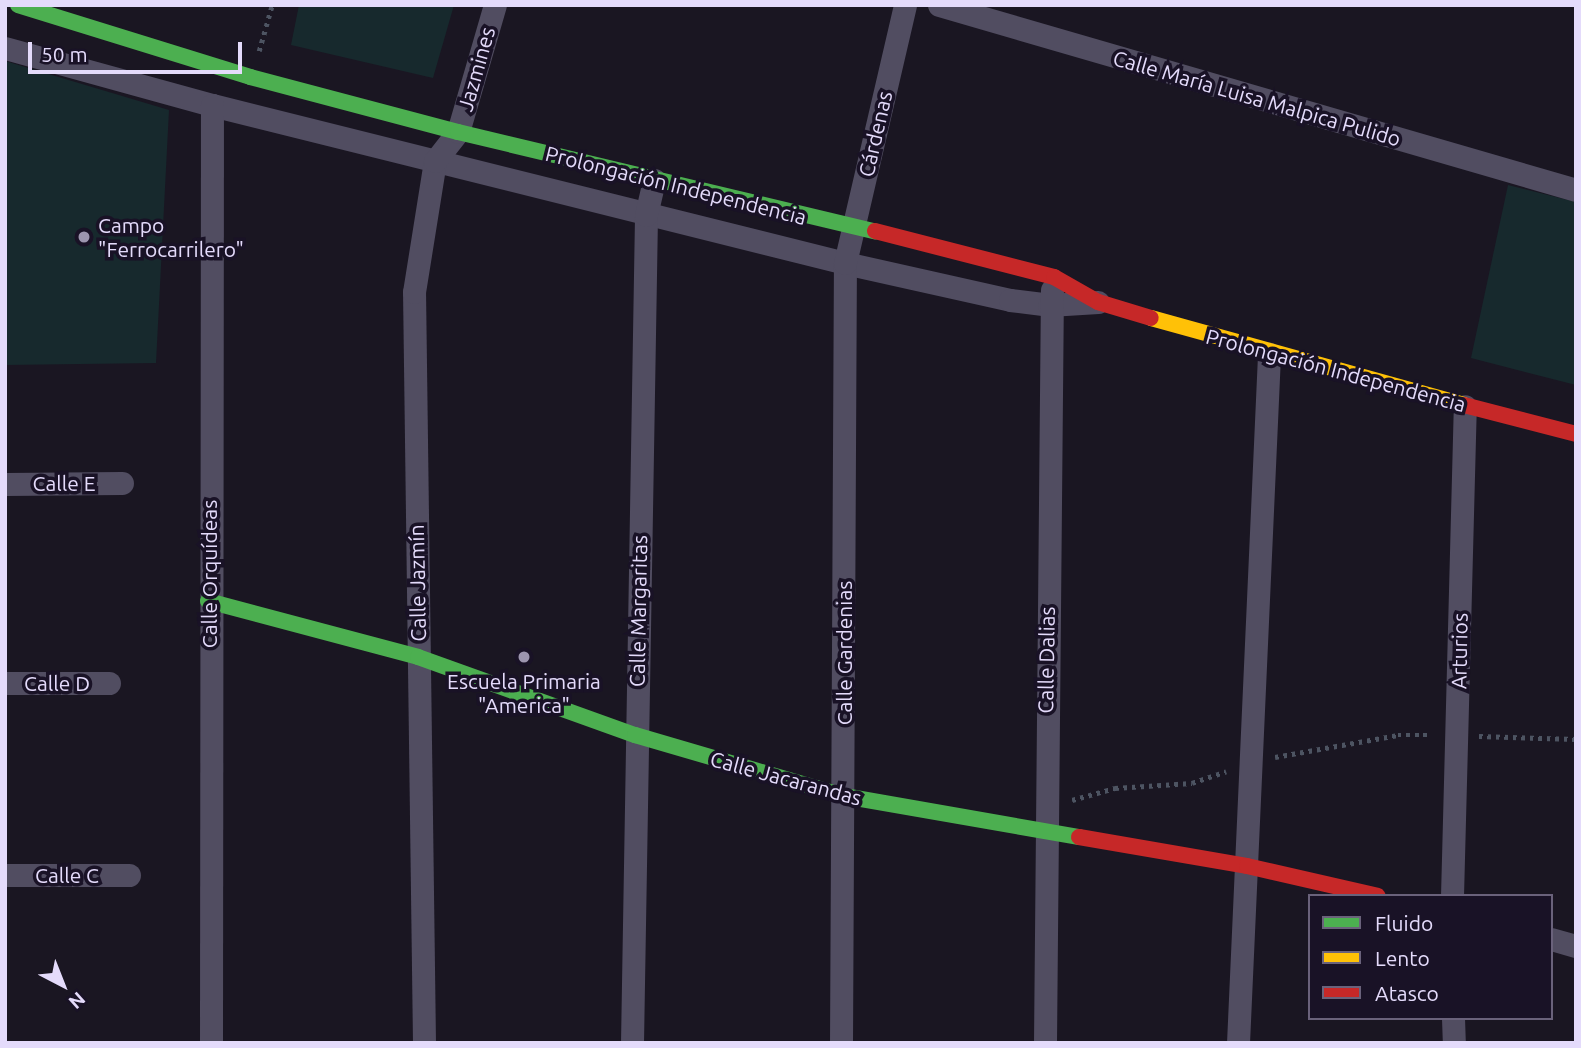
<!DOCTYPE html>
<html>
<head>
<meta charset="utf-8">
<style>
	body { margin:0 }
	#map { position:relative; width:1581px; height:1048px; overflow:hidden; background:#1a1622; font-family:Ubuntu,sans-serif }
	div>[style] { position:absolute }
	.green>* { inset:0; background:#17292d }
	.path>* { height:4.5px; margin-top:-2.25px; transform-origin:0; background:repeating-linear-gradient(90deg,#4d5462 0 3.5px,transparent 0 8.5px) }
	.street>* { height:23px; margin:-11.5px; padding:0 11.5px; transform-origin:11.5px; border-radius:11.5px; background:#514d61 }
	.fast>* { height:16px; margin:-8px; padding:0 8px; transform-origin:8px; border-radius:8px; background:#4caf50 }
	.slow>* { height:16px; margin:-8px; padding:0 8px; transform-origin:8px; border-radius:8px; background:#ffc107 }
	.jam>* { height:16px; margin:-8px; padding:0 8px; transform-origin:8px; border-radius:8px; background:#c62828 }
	.dots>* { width:19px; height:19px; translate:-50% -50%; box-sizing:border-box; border:4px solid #191226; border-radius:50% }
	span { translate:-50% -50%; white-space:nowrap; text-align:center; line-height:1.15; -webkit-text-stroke:7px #191226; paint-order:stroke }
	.street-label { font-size:21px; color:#e4dbfb }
	.poi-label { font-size:21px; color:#e4dbfb }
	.left { translate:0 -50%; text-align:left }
	.frame { position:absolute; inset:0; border:7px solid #e4dbfb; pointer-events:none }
	.legend { position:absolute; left:1308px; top:894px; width:245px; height:126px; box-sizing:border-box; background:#191226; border:2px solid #6a627b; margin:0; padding:9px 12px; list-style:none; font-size:21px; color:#e4dbfb }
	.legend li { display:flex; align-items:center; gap:14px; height:35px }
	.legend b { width:35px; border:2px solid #6a627b }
	.north { position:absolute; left:28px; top:950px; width:70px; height:70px; -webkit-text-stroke:5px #191226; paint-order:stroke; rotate:138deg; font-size:19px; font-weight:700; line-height:28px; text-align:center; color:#e4dbfb }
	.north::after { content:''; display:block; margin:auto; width:24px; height:32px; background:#e4dbfb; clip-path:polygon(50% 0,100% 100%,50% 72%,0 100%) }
	.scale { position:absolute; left:28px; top:42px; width:214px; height:32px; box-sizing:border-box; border:4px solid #e4dbfb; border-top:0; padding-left:9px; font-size:21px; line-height:24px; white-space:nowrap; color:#e4dbfb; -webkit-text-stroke:5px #191226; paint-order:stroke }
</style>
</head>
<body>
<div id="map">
	<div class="green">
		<div style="clip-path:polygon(299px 5px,454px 5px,433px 78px,291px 45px)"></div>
		<div style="clip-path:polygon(5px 61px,169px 110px,156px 363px,5px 365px)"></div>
		<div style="clip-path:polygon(1508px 185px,1576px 202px,1576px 385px,1471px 358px)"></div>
	</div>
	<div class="path">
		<div style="left:259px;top:51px;width:48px;rotate:-74.2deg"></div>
		<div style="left:1479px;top:736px;width:97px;rotate:1.8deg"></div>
		<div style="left:1275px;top:757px;width:125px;rotate:-10.1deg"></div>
		<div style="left:1398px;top:735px;width:34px"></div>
		<div style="left:1072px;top:800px;width:45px;rotate:-15.6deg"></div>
		<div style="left:1115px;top:788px;width:77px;rotate:-3.7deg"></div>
		<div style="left:1192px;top:783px;width:36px;rotate:-19deg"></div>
	</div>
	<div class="street">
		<div style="left:939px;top:5px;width:663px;rotate:16.19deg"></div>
		<div style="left:5px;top:48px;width:215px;rotate:15.4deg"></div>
		<div style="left:212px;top:105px;width:652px;rotate:14.01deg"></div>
		<div style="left:845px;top:263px;width:169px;rotate:12.6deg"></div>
		<div style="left:1010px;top:300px;width:39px;rotate:7deg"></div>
		<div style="left:1049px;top:305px;width:49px;rotate:-3.5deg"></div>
		<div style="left:5px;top:484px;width:117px;rotate:-0.5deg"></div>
		<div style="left:5px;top:683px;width:104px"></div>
		<div style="left:5px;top:875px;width:124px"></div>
		<div style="left:1452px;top:896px;width:490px;rotate:-88.5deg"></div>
		<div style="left:1551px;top:939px;width:26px;rotate:16deg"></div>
		<div style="left:1453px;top:1018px;width:25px;rotate:88deg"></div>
		<div style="left:211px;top:1043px;width:938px;rotate:-89.94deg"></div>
		<div style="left:424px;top:1043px;width:751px;rotate:-90.76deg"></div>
		<div style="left:414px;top:292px;width:133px;rotate:-80.9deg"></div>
		<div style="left:435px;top:161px;width:37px;rotate:-52deg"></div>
		<div style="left:458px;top:132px;width:132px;rotate:-73.8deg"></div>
		<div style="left:632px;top:1043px;width:828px;rotate:-89.03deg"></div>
		<div style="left:646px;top:215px;width:36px;rotate:-77deg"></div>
		<div style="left:841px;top:1043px;width:780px;rotate:-89.71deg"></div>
		<div style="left:845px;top:263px;width:265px;rotate:-76.9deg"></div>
		<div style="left:1045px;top:1043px;width:753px;rotate:-89.47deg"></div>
		<div style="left:1238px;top:1043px;width:690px;rotate:-87.42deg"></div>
	</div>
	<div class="fast">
		<div style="left:18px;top:5px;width:243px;rotate:17.2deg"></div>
		<div style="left:250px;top:77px;width:215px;rotate:14.8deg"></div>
		<div style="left:458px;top:132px;width:429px;rotate:13.4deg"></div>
		<div style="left:208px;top:601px;width:217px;rotate:14.9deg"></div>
		<div style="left:418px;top:657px;width:231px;rotate:19.8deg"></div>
		<div style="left:635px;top:735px;width:218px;rotate:16.3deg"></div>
		<div style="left:844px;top:796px;width:239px;rotate:9.9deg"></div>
	</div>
	<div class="slow">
		<div style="left:1151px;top:318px;width:325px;rotate:15.5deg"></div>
	</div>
	<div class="jam">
		<div style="left:875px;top:231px;width:185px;rotate:14.4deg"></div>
		<div style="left:1054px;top:277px;width:51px;rotate:29.6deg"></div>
		<div style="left:1098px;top:302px;width:55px;rotate:16.8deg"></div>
		<div style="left:1464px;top:405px;width:116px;rotate:14.5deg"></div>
		<div style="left:1079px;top:837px;width:170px;rotate:9.8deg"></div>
		<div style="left:1247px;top:866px;width:134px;rotate:12.9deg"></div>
	</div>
	<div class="dots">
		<div style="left:84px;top:237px;background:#9d96af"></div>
		<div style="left:524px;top:657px;background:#9d96af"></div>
	</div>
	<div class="street-label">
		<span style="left:476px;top:69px;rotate:-74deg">Jazmines</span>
		<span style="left:1257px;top:98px;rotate:16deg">Calle María Luisa Malpica Pulido</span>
		<span style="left:875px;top:134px;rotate:-77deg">Cárdenas</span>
		<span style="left:676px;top:185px;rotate:14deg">Prolongación Independencia</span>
		<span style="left:1336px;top:370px;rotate:15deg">Prolongación Independencia</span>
		<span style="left:64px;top:483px">Calle E</span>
		<span style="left:209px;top:574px;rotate:-90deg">Calle Orquídeas</span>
		<span style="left:417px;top:583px;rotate:-91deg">Calle Jazmín</span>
		<span style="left:638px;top:611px;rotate:-89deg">Calle Margaritas</span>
		<span style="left:1459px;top:651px;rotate:-89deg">Arturios</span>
		<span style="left:844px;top:653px;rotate:-90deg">Calle Gardenias</span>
		<span style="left:1046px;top:660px;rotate:-89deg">Calle Dalias</span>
		<span style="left:57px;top:683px">Calle D</span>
		<span style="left:786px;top:778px;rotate:15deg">Calle Jacarandas</span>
		<span style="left:67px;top:875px">Calle C</span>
	</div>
	<div class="poi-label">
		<span class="left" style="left:98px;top:237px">Campo<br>"Ferrocarrilero"</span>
		<span style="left:524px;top:693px">Escuela Primaria<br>"America"</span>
	</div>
	<div class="frame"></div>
	<ul class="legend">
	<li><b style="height:9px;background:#4caf50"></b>Fluido</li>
	<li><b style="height:9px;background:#ffc107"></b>Lento</li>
	<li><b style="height:9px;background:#c62828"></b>Atasco</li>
	</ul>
	<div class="north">N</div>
	<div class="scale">50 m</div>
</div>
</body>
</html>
